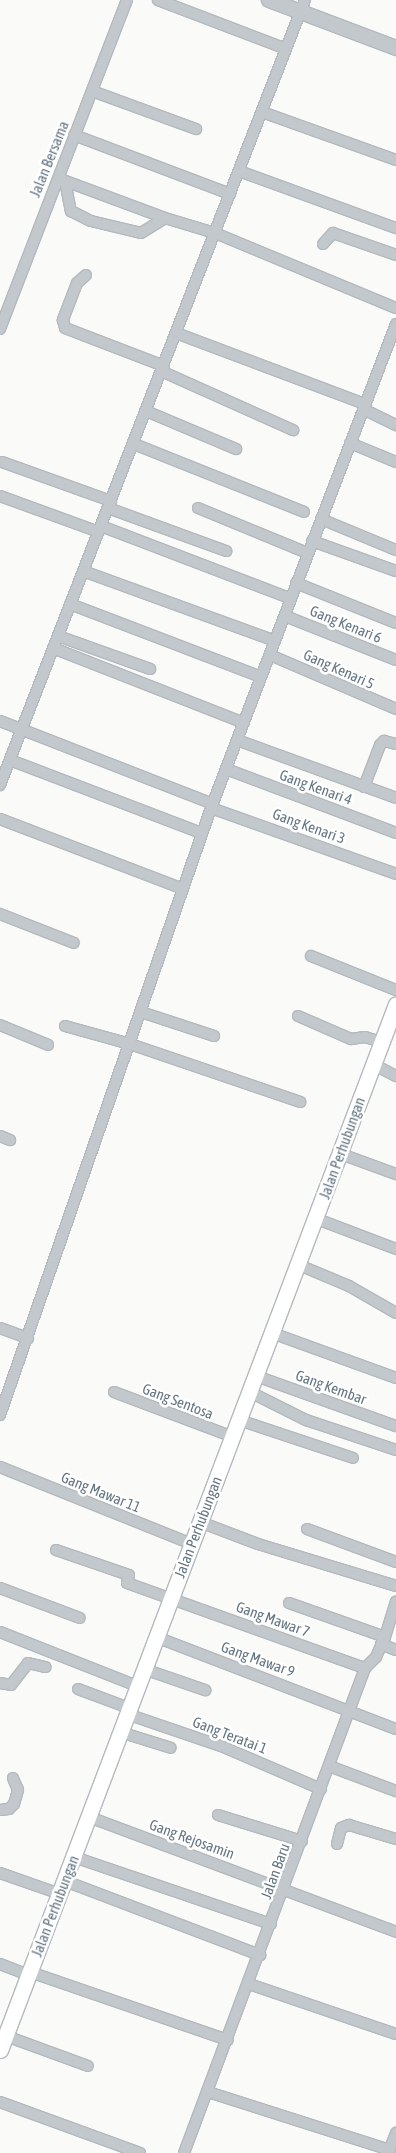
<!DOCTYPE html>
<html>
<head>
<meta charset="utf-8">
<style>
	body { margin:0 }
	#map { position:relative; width:396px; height:2153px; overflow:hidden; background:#fafaf8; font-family:"Asap Condensed",sans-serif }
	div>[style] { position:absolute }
	.roads { filter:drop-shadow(1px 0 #b3babf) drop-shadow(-1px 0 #b3babf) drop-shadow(0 1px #b3babf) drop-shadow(0 -1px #b3babf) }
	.minor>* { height:10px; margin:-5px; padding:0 5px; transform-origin:5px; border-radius:5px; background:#c3c8cc }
	.tertiary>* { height:14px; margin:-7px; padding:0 7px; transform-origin:7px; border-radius:7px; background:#c3c8cc }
	.secondary>* { height:15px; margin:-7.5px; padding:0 7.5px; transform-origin:7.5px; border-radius:7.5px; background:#fff }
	span { translate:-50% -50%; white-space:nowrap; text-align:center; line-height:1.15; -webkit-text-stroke:5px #fff; paint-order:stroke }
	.street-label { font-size:15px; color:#657683 }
</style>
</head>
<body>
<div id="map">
	<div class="roads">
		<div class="minor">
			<div style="left:158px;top:0;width:137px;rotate:20.9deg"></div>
			<div style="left:92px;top:91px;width:111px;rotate:20.1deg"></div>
			<div style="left:262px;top:112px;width:142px;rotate:19.7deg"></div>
			<div style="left:74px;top:135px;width:167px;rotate:20.7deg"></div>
			<div style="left:239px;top:171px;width:167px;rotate:20deg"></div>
			<div style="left:60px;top:179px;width:112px;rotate:20.4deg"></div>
			<div style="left:65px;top:181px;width:31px;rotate:79deg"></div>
			<div style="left:71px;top:211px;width:22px;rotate:27deg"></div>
			<div style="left:91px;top:221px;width:51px;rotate:13.5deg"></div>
			<div style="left:141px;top:233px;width:28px;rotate:-32deg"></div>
			<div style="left:165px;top:218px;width:52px;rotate:16.7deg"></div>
			<div style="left:215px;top:233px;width:196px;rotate:22.5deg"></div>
			<div style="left:323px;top:244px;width:15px;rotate:-48deg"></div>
			<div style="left:333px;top:233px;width:67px;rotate:19.2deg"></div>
			<div style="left:86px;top:275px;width:12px;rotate:138deg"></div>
			<div style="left:77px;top:283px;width:40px;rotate:111deg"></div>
			<div style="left:63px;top:320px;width:8px;rotate:76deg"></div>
			<div style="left:65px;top:328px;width:106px;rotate:21deg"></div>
			<div style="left:0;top:329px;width:353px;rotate:-68.9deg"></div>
			<div style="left:176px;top:333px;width:202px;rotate:20.6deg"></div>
			<div style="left:161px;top:371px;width:145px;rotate:24.1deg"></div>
			<div style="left:363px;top:409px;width:37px;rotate:26deg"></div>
			<div style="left:146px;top:411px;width:98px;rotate:22.9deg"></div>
			<div style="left:350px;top:443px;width:50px;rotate:22.4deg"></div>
			<div style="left:134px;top:444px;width:183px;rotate:21.8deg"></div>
			<div style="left:2px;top:462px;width:116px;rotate:19.7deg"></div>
			<div style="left:0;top:496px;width:105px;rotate:20deg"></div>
			<div style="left:108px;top:508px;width:126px;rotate:20deg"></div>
			<div style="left:198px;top:508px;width:118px;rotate:22.4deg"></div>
			<div style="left:321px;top:519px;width:81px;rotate:22.5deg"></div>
			<div style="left:101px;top:526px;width:202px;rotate:20.9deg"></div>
			<div style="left:312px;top:541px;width:89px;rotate:19.7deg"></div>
			<div style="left:83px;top:571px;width:204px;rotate:20deg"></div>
			<div style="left:296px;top:583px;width:108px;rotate:21.8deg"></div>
			<div style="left:70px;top:604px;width:204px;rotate:20.9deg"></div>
			<div style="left:285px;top:616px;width:119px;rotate:21.6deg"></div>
			<div style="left:58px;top:636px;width:98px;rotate:19.7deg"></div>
			<div style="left:53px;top:648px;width:205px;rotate:21.4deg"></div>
			<div style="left:270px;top:655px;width:137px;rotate:23.2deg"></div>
			<div style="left:0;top:721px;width:229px;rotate:21.3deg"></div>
			<div style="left:237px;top:740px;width:169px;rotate:20deg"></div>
			<div style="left:10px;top:760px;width:204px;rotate:20.9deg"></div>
			<div style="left:226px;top:769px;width:182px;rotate:20.6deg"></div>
			<div style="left:0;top:785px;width:842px;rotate:-68.77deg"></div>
			<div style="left:364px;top:787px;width:45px;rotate:-69.1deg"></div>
			<div style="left:380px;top:745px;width:6px;rotate:-45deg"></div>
			<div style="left:384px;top:741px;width:12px;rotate:14deg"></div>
			<div style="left:211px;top:808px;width:196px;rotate:19.6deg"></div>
			<div style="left:0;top:819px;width:196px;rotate:20.9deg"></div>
			<div style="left:0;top:914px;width:79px;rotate:21.4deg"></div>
			<div style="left:311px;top:956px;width:92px;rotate:21.8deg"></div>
			<div style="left:141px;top:1012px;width:77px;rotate:18.2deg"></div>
			<div style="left:298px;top:1016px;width:58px;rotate:23.5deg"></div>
			<div style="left:351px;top:1039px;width:14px;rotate:-8deg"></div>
			<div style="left:365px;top:1037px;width:17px;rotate:17deg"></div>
			<div style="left:0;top:1025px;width:52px;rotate:22.6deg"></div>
			<div style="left:65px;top:1026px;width:67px;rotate:15.5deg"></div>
			<div style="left:130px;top:1044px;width:180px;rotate:18.8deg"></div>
			<div style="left:373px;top:1064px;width:26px;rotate:28deg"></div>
			<div style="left:0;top:1136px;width:11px;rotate:22deg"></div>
			<div style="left:341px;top:1154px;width:59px;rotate:20deg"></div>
			<div style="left:317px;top:1219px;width:85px;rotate:20.8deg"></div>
			<div style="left:299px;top:1265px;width:54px;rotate:22.8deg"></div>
			<div style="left:349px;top:1286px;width:54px;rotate:29.9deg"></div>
			<div style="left:0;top:1328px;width:30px;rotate:20deg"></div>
			<div style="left:272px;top:1333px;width:132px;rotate:19.9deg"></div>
			<div style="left:256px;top:1376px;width:149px;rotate:19.7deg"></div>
			<div style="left:114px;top:1392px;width:127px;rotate:20.7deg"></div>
			<div style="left:250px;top:1392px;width:63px;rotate:26.6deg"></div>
			<div style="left:306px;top:1420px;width:95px;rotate:18.4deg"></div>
			<div style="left:0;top:1415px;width:643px;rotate:-70.83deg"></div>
			<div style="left:211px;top:808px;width:518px;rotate:-69.08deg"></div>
			<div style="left:239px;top:1420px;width:120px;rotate:18.4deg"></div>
			<div style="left:0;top:1467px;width:207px;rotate:21.9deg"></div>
			<div style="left:200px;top:1522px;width:62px;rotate:20.8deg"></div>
			<div style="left:258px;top:1544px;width:144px;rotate:16.9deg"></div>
			<div style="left:307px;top:1529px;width:95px;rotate:20.3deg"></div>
			<div style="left:56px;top:1550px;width:77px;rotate:18.9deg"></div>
			<div style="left:129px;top:1575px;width:8px;rotate:104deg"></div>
			<div style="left:127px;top:1583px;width:253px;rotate:19.7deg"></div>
			<div style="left:0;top:1588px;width:85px;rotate:20.6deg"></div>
			<div style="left:289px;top:1603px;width:102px;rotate:19.5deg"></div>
			<div style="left:0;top:1632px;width:147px;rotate:21.5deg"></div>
			<div style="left:156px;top:1637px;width:257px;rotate:21deg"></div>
			<div style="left:381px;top:1644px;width:16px;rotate:22deg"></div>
			<div style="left:144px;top:1669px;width:65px;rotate:19deg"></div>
			<div style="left:0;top:1683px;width:11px;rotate:10deg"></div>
			<div style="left:11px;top:1685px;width:28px;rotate:-52deg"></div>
			<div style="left:28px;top:1663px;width:18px;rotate:13deg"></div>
			<div style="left:78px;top:1689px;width:54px;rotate:20.4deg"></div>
			<div style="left:127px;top:1714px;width:99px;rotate:18.8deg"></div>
			<div style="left:221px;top:1746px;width:109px;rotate:23.3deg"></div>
			<div style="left:120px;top:1732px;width:53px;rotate:17.4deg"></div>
			<div style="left:329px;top:1766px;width:72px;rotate:20.5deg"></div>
			<div style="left:0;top:1810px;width:9px;rotate:-6deg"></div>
			<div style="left:9px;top:1809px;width:7px;rotate:-45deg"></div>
			<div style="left:14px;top:1804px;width:15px;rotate:-74deg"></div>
			<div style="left:18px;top:1790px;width:13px;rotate:-113deg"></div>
			<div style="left:218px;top:1815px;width:88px;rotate:17.2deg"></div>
			<div style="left:89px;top:1817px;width:328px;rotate:20.5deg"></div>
			<div style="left:337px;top:1844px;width:16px;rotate:-76deg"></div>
			<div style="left:341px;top:1828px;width:9px;rotate:-21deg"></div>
			<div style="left:349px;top:1825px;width:49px;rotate:16.6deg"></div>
			<div style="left:74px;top:1857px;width:208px;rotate:18.8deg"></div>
			<div style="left:0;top:1873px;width:64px;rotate:19.3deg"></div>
			<div style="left:65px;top:1881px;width:209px;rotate:20.8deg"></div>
			<div style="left:0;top:1964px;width:31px;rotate:21deg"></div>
			<div style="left:30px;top:1972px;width:209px;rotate:19deg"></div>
			<div style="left:249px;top:1984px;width:155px;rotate:18.8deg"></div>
			<div style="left:6px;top:2036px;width:87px;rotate:20.1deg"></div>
			<div style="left:208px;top:2092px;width:191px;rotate:17.7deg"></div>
			<div style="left:0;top:2102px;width:149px;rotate:20deg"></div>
			<div style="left:184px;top:2153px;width:518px;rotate:-69.53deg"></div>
			<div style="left:365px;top:1668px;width:16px;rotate:-45deg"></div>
			<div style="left:376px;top:1657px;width:22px;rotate:-66deg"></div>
			<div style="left:385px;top:1637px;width:37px;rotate:-73deg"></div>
			<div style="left:388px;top:2153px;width:22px;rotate:-68deg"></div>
		</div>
		<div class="tertiary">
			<div style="left:269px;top:0;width:136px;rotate:20.7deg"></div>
		</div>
		<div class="secondary">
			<div style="left:0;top:2050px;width:1118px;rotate:-69.26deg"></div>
		</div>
	</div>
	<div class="street-label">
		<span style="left:49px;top:159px;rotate:-68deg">Jalan Bersama</span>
		<span style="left:346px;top:624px;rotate:22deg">Gang Kenari 6</span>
		<span style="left:339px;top:669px;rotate:24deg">Gang Kenari 5</span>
		<span style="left:316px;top:787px;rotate:20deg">Gang Kenari 4</span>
		<span style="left:309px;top:826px;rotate:20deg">Gang Kenari 3</span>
		<span style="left:342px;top:1148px;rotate:-70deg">Jalan Perhubungan</span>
		<span style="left:331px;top:1387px;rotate:20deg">Gang Kembar</span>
		<span style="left:178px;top:1401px;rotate:21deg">Gang Sentosa</span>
		<span style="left:101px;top:1492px;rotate:22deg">Gang Mawar 11</span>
		<span style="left:198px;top:1527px;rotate:-69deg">Jalan Perhubungan</span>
		<span style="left:273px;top:1619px;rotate:20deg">Gang Mawar 7</span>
		<span style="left:258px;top:1659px;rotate:20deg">Gang Mawar 9</span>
		<span style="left:230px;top:1735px;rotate:21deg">Gang Teratai 1</span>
		<span style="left:192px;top:1839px;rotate:20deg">Gang Rejosamin</span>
		<span style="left:275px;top:1871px;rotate:-70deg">Jalan Baru</span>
		<span style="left:55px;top:1906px;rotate:-69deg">Jalan Perhubungan</span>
	</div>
</div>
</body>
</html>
